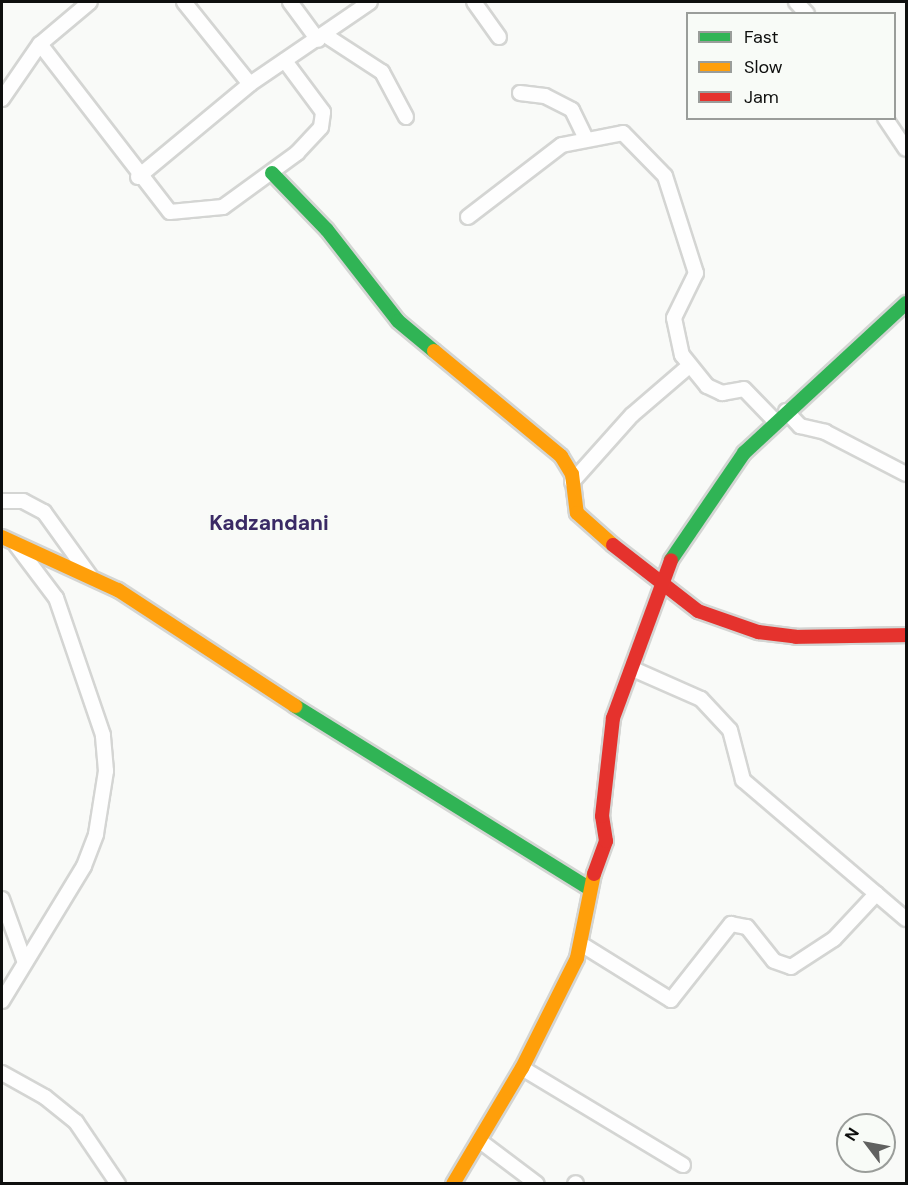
<!DOCTYPE html>
<html>
<head>
<meta charset="utf-8">
<style>
	body { margin:0 }
	#map { position:relative; width:908px; height:1185px; overflow:hidden; background:#f9faf8; font-family:"DM Sans",sans-serif }
	div>[style] { position:absolute }
	.roads { filter:drop-shadow(2px 0 #d4d5d3) drop-shadow(-2px 0 #d4d5d3) drop-shadow(0 2px #d4d5d3) drop-shadow(0 -2px #d4d5d3) }
	.street>* { height:14px; margin:-7px; padding:0 7px; transform-origin:7px; border-radius:7px; background:#fefefe }
	.fast>* { height:14px; margin:-7px; padding:0 7px; transform-origin:7px; border-radius:7px; background:#30b455 }
	.slow>* { height:14px; margin:-7px; padding:0 7px; transform-origin:7px; border-radius:7px; background:#ff9f0a }
	.jam>* { height:14px; margin:-7px; padding:0 7px; transform-origin:7px; border-radius:7px; background:#e5322d }
	span { translate:-50% -50%; white-space:nowrap; text-align:center; line-height:1.15; -webkit-text-stroke:5px #f8fbf7; paint-order:stroke }
	.quarter-label { font-size:21px; color:#3a2a65; font-weight:700 }
	.frame { position:absolute; inset:0; border:3px solid #0e0f0e; pointer-events:none }
	.legend { position:absolute; left:686px; top:12px; width:210px; height:108px; box-sizing:border-box; background:#f8fbf7; border:2px solid #9a9d9a; margin:0; padding:8px 10px; list-style:none; font-size:18px; color:#0e0f0e }
	.legend li { display:flex; align-items:center; gap:12px; height:30px }
	.legend b { width:30px; border:2px solid #9a9d9a }
	.north { position:absolute; left:836px; top:1113px; width:60px; height:60px; box-sizing:border-box; background:#f8fbf7; border:2px solid #9a9d9a; border-radius:50%; rotate:302deg; font-size:16px; font-weight:700; line-height:24px; text-align:center; color:#0e0f0e }
	.north::after { content:''; display:block; margin:auto; width:21px; height:27px; background:#606160; clip-path:polygon(50% 0,100% 100%,50% 72%,0 100%) }
</style>
</head>
<body>
<div id="map">
	<div class="roads">
		<div class="street">
			<div style="left:184px;top:2px;width:105px;rotate:51.2deg"></div>
			<div style="left:290px;top:2px;width:47px;rotate:53.6deg"></div>
			<div style="left:474px;top:2px;width:43px;rotate:54.5deg"></div>
			<div style="left:796px;top:2px;width:16px;rotate:47deg"></div>
			<div style="left:325px;top:35px;width:68px;rotate:33deg"></div>
			<div style="left:382px;top:72px;width:51px;rotate:61.9deg"></div>
			<div style="left:40px;top:44px;width:212px;rotate:52.3deg"></div>
			<div style="left:170px;top:212px;width:53px;rotate:-5.4deg"></div>
			<div style="left:223px;top:207px;width:92px;rotate:-36.1deg"></div>
			<div style="left:297px;top:153px;width:35px;rotate:-47deg"></div>
			<div style="left:321px;top:127px;width:15px;rotate:-82deg"></div>
			<div style="left:323px;top:112px;width:64px;rotate:-126.7deg"></div>
			<div style="left:520px;top:93px;width:25px;rotate:7deg"></div>
			<div style="left:545px;top:96px;width:30px;rotate:27deg"></div>
			<div style="left:572px;top:110px;width:30px;rotate:64deg"></div>
			<div style="left:2px;top:99px;width:67px;rotate:-55.4deg"></div>
			<div style="left:40px;top:44px;width:65px;rotate:-40deg"></div>
			<div style="left:885px;top:118px;width:37px;rotate:56deg"></div>
			<div style="left:138px;top:177px;width:146px;rotate:-39.7deg"></div>
			<div style="left:250px;top:84px;width:145px;rotate:-34.3deg"></div>
			<div style="left:468px;top:217px;width:118px;rotate:-37.5deg"></div>
			<div style="left:562px;top:145px;width:62px;rotate:-11.1deg"></div>
			<div style="left:623px;top:133px;width:60px;rotate:45.7deg"></div>
			<div style="left:665px;top:176px;width:102px;rotate:72.3deg"></div>
			<div style="left:696px;top:273px;width:50px;rotate:116.1deg"></div>
			<div style="left:674px;top:318px;width:38px;rotate:78deg"></div>
			<div style="left:682px;top:355px;width:40px;rotate:51deg"></div>
			<div style="left:707px;top:386px;width:17px;rotate:25deg"></div>
			<div style="left:722px;top:393px;width:22px;rotate:-10deg"></div>
			<div style="left:744px;top:389px;width:45px;rotate:45.9deg"></div>
			<div style="left:786px;top:411px;width:21px;rotate:47deg"></div>
			<div style="left:800px;top:426px;width:26px;rotate:13deg"></div>
			<div style="left:825px;top:432px;width:91px;rotate:27.4deg"></div>
			<div style="left:572px;top:482px;width:90px;rotate:-48.2deg"></div>
			<div style="left:632px;top:415px;width:75px;rotate:-40.7deg"></div>
			<div style="left:2px;top:501px;width:21px"></div>
			<div style="left:23px;top:501px;width:24px;rotate:28deg"></div>
			<div style="left:44px;top:512px;width:79px;rotate:54.3deg"></div>
			<div style="left:633px;top:669px;width:74px;rotate:23.8deg"></div>
			<div style="left:701px;top:699px;width:42px;rotate:46.9deg"></div>
			<div style="left:730px;top:730px;width:52px;rotate:75.4deg"></div>
			<div style="left:743px;top:780px;width:214px;rotate:40.5deg"></div>
			<div style="left:2px;top:899px;width:65px;rotate:70.2deg"></div>
			<div style="left:581px;top:944px;width:106px;rotate:31.9deg"></div>
			<div style="left:671px;top:1000px;width:97px;rotate:-51.7deg"></div>
			<div style="left:731px;top:924px;width:16px;rotate:11deg"></div>
			<div style="left:747px;top:927px;width:43px;rotate:51.5deg"></div>
			<div style="left:774px;top:961px;width:18px;rotate:19deg"></div>
			<div style="left:791px;top:967px;width:51px;rotate:-33.1deg"></div>
			<div style="left:834px;top:939px;width:62px;rotate:-47deg"></div>
			<div style="left:2px;top:1001px;width:158px;rotate:-58.7deg"></div>
			<div style="left:84px;top:866px;width:34px;rotate:-69deg"></div>
			<div style="left:96px;top:834px;width:64px;rotate:-81deg"></div>
			<div style="left:106px;top:771px;width:36px;rotate:-95deg"></div>
			<div style="left:103px;top:735px;width:145px;rotate:-108.9deg"></div>
			<div style="left:56px;top:598px;width:66px;rotate:-127deg"></div>
			<div style="left:522px;top:1068px;width:188px;rotate:31.1deg"></div>
			<div style="left:2px;top:1073px;width:49px;rotate:29.2deg"></div>
			<div style="left:45px;top:1097px;width:40px;rotate:39deg"></div>
			<div style="left:76px;top:1122px;width:75px;rotate:55.9deg"></div>
			<div style="left:480px;top:1141px;width:71px;rotate:37deg"></div>
			<div style="left:575px;top:1184px;width:1px;rotate:-45deg"></div>
		</div>
		<div class="fast">
			<div style="left:272px;top:173px;width:79px;rotate:46deg"></div>
			<div style="left:327px;top:230px;width:115px;rotate:52deg"></div>
			<div style="left:398px;top:321px;width:47px;rotate:39.8deg"></div>
			<div style="left:671px;top:560px;width:130px;rotate:-55.7deg"></div>
			<div style="left:744px;top:453px;width:221px;rotate:-42.8deg"></div>
			<div style="left:295px;top:706px;width:346px;rotate:31.8deg"></div>
		</div>
		<div class="slow">
			<div style="left:434px;top:351px;width:165px;rotate:39.6deg"></div>
			<div style="left:561px;top:456px;width:21px;rotate:59deg"></div>
			<div style="left:572px;top:474px;width:39px;rotate:83deg"></div>
			<div style="left:577px;top:513px;width:48px;rotate:41.6deg"></div>
			<div style="left:2px;top:537px;width:128px;rotate:24.6deg"></div>
			<div style="left:118px;top:590px;width:212px;rotate:33.2deg"></div>
			<div style="left:453px;top:1184px;width:135px;rotate:-59.3deg"></div>
			<div style="left:522px;top:1068px;width:123px;rotate:-63.4deg"></div>
			<div style="left:577px;top:958px;width:86px;rotate:-78.6deg"></div>
		</div>
		<div class="jam">
			<div style="left:613px;top:545px;width:108px;rotate:37.8deg"></div>
			<div style="left:698px;top:611px;width:64px;rotate:19.3deg"></div>
			<div style="left:758px;top:632px;width:38px;rotate:7deg"></div>
			<div style="left:796px;top:637px;width:110px;rotate:-1deg"></div>
			<div style="left:594px;top:874px;width:35px;rotate:-70deg"></div>
			<div style="left:606px;top:841px;width:25px;rotate:-99deg"></div>
			<div style="left:602px;top:816px;width:99px;rotate:-83.6deg"></div>
			<div style="left:613px;top:718px;width:168px;rotate:-69.8deg"></div>
		</div>
	</div>
	<div class="quarter-label">
		<span style="left:269px;top:523px">Kadzandani</span>
	</div>
	<div class="frame"></div>
	<ul class="legend">
	<li><b style="height:8px;background:#30b455"></b>Fast</li>
	<li><b style="height:8px;background:#ff9f0a"></b>Slow</li>
	<li><b style="height:8px;background:#e5322d"></b>Jam</li>
	</ul>
	<div class="north">N</div>
</div>
</body>
</html>
